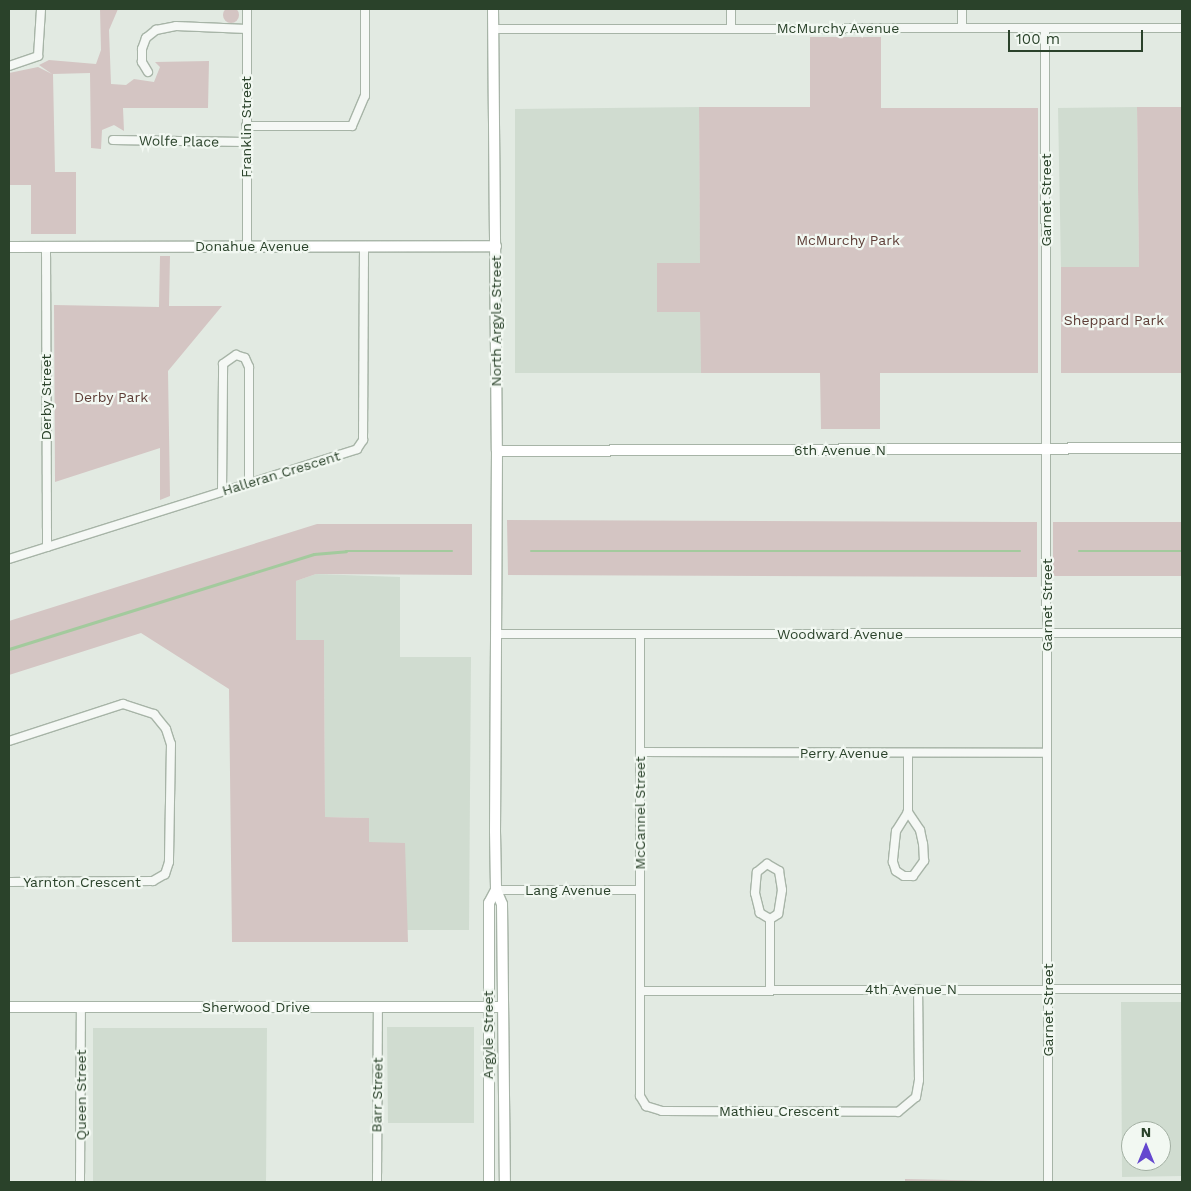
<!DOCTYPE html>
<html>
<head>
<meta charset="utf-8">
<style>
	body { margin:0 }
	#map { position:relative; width:1191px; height:1191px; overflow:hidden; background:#e2eae2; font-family:"Work Sans",sans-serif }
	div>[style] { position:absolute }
	.built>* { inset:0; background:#d0dcd0 }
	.green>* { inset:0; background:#d4c5c3 }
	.round { border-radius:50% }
	.stream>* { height:2.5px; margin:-1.25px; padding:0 1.25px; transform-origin:1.25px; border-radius:1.25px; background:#a3ca9d }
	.roads { filter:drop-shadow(1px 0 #a7b4a7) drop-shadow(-1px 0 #a7b4a7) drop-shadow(0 1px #a7b4a7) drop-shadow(0 -1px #a7b4a7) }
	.street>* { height:8px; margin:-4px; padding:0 4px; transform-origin:4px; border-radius:4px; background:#f5f8f5 }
	.secondary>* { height:10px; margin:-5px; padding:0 5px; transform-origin:5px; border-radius:5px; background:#fff }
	span { translate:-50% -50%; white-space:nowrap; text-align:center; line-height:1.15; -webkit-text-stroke:4.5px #f2f8f2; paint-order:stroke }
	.street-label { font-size:14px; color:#2a422a }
	.park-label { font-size:14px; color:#5e3e37 }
	.frame { position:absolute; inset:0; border:10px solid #2a422a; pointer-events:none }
	.north { position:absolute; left:1121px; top:1121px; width:50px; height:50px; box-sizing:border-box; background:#f2f8f2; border:1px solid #a2afa2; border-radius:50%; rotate:0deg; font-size:14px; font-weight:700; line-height:20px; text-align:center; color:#2a422a }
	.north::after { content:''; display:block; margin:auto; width:18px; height:22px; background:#6447cf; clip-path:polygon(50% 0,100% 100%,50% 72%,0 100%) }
	.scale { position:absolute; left:1008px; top:30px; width:135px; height:22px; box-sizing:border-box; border:2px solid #2a422a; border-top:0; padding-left:6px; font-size:15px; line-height:18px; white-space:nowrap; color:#2a422a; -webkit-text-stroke:4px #f2f8f2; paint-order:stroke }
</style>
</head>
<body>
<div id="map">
	<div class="built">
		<div style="clip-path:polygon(699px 107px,701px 373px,515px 373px,515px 109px)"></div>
		<div style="clip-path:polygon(1137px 107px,1139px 267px,1061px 267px,1058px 108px)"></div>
		<div style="clip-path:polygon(316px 574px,400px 577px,400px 657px,471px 657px,469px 930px,369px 930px,369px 818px,325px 817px,324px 640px,296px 640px,296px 581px)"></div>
		<div style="clip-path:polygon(evenodd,1121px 1002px,1182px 1002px,1182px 1176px,1122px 1177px,1121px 1002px,1131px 1131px,1161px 1131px,1161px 1161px,1131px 1161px,1131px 1131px)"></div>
		<div style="clip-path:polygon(387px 1027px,474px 1027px,474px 1123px,388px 1123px)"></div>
		<div style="clip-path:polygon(93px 1028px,267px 1028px,266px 1182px,93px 1182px)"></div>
	</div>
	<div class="green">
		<div class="round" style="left:223px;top:7px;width:16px;height:16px"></div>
		<div style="clip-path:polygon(100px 9px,118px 9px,109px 30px,111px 84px,126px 85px,134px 79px,154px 82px,160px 67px,155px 62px,209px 61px,208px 108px,123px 108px,124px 131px,114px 125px,102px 130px,101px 149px,91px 148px,90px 73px,53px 74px,55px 172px,76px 172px,76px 234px,31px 234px,31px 185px,9px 185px,9px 73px,38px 67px,52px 74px,39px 65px,49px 60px,96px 64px,101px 50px)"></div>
		<div style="clip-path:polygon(810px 37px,881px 37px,881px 108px,1038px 108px,1038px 373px,880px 373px,880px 429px,821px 429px,820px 373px,701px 373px,700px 312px,657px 312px,657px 263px,700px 263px,699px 107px,810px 107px)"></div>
		<div style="clip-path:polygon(1137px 107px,1182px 107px,1182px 373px,1061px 373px,1061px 267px,1139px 267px)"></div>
		<div style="clip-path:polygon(160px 256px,170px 256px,169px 306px,222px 306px,168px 371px,170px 496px,160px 500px,160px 448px,55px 482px,54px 305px,159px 307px)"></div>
		<div style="clip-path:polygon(507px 520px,1037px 522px,1037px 577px,508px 575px)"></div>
		<div style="clip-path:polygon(1053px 522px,1182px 522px,1182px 576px,1053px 576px)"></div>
		<div style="clip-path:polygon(317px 524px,472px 524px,472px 575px,316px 574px,296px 581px,296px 640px,324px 640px,325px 817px,369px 818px,369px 842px,405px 843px,408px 942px,232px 942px,229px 689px,141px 633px,9px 675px,9px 621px)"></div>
		<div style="clip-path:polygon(905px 1179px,1035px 1182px,905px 1182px)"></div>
	</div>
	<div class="stream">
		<div style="left:531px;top:551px;width:489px"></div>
		<div style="left:1079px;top:551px;width:103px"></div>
		<div style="left:9px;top:649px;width:319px;rotate:-17.3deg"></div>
		<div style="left:314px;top:554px;width:32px;rotate:-5deg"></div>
		<div style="left:346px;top:551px;width:106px"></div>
	</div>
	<div class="roads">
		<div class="street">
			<div style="left:247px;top:9px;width:237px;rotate:90deg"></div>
			<div style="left:731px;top:9px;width:19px;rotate:90deg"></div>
			<div style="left:962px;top:9px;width:19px;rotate:90deg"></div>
			<div style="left:1045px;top:28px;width:1154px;rotate:89.85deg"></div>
			<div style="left:494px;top:29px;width:688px;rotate:-0.08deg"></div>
			<div style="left:9px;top:66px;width:31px;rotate:-19deg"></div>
			<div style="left:38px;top:56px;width:47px;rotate:-86.3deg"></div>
			<div style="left:148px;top:72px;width:12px;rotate:-121deg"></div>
			<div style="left:142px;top:62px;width:13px;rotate:-90deg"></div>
			<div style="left:142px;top:49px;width:12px;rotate:-70deg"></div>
			<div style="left:146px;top:38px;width:13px;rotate:-39deg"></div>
			<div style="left:156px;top:30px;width:20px;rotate:-11deg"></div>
			<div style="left:176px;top:26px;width:71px;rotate:2.4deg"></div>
			<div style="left:246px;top:126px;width:106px"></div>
			<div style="left:352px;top:126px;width:33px;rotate:-67deg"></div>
			<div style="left:365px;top:96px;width:87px;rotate:-90deg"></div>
			<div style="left:113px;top:140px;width:133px;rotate:0.9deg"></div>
			<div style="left:46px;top:247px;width:300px;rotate:89.8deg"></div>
			<div style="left:222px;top:491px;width:127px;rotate:-89.5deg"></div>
			<div style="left:223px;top:364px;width:16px;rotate:-35deg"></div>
			<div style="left:236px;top:355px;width:9px;rotate:18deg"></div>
			<div style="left:245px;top:358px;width:10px;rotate:66deg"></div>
			<div style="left:249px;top:367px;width:114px;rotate:90deg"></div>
			<div style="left:9px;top:559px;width:365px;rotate:-17.5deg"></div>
			<div style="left:357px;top:449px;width:11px;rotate:-56deg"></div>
			<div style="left:363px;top:440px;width:194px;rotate:-89.7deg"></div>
			<div style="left:498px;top:634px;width:684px;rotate:-0.08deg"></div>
			<div style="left:640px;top:635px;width:461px;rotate:90deg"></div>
			<div style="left:640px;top:1096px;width:12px;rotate:59deg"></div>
			<div style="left:646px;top:1106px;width:17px;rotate:17deg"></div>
			<div style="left:662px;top:1111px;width:236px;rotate:0.2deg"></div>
			<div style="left:898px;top:1112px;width:23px;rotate:-40deg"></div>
			<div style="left:916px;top:1097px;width:17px;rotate:-80deg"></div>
			<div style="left:919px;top:1080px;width:91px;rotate:-90.6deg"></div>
			<div style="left:9px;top:741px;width:120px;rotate:-18deg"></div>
			<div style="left:123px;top:704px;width:33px;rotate:18deg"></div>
			<div style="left:154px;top:714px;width:19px;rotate:51deg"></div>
			<div style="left:166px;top:729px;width:16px;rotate:72deg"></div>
			<div style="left:171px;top:744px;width:118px;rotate:91deg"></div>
			<div style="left:169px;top:862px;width:13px;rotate:108deg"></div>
			<div style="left:165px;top:874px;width:14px;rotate:150deg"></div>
			<div style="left:153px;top:881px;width:144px;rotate:179.6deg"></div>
			<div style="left:641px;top:752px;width:406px;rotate:0.1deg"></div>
			<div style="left:908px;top:753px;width:59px;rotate:90deg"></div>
			<div style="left:908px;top:812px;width:22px;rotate:122deg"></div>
			<div style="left:896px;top:831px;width:31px;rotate:96deg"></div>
			<div style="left:893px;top:862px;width:9px;rotate:72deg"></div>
			<div style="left:896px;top:871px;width:9px;rotate:32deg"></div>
			<div style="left:904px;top:876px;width:9px"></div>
			<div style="left:913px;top:876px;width:19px;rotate:-54deg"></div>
			<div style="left:924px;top:861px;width:17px;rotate:-93deg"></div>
			<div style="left:923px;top:844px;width:14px;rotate:-102deg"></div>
			<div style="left:920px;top:830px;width:22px;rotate:-124deg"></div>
			<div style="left:767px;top:864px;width:14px;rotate:30deg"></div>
			<div style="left:779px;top:871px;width:19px;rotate:81deg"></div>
			<div style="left:782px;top:890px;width:24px;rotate:99deg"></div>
			<div style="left:778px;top:914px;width:9px;rotate:148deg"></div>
			<div style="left:770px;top:919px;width:12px;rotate:-149deg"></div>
			<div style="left:760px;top:913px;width:21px;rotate:-104deg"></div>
			<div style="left:755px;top:893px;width:21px;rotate:-85deg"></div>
			<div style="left:757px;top:872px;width:13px;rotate:-39deg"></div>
			<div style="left:496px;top:890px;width:144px"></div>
			<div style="left:770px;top:989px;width:70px;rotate:-90deg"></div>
			<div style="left:640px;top:991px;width:542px;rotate:-0.21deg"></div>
			<div style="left:80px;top:1182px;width:175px;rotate:-89.7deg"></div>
			<div style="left:377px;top:1182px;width:175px;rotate:-89.7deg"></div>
		</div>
		<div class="secondary">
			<div style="left:493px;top:9px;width:442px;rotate:89.5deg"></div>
			<div style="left:497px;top:451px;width:380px;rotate:90.3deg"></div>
			<div style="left:495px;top:831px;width:59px;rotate:89deg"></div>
			<div style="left:496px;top:890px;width:15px;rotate:67deg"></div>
			<div style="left:502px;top:904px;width:278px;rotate:89.4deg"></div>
			<div style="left:9px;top:247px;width:487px;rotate:-0.1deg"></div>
			<div style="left:497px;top:451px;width:685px;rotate:-0.25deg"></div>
			<div style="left:9px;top:1007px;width:493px"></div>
			<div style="left:489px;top:1182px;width:279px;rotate:-90deg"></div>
			<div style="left:489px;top:903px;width:15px;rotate:-62deg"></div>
		</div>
	</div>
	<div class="street-label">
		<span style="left:838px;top:28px">McMurchy Avenue</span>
		<span style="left:246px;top:127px;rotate:-90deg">Franklin Street</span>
		<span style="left:179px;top:141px;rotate:1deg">Wolfe Place</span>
		<span style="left:1046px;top:200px;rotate:-90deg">Garnet Street</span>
		<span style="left:252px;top:246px">Donahue Avenue</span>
		<span style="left:496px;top:321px;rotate:-90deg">North Argyle Street</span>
		<span style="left:46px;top:397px;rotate:-90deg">Derby Street</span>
		<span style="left:840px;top:450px">6th Avenue N</span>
		<span style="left:281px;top:473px;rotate:-17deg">Halleran Crescent</span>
		<span style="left:1047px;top:605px;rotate:-90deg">Garnet Street</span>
		<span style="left:840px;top:634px">Woodward Avenue</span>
		<span style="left:844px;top:753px">Perry Avenue</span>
		<span style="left:640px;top:813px;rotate:-90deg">McCannel Street</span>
		<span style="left:82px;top:882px">Yarnton Crescent</span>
		<span style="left:568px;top:890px">Lang Avenue</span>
		<span style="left:911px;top:989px">4th Avenue N</span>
		<span style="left:256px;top:1007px">Sherwood Drive</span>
		<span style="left:1048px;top:1010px;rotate:-90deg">Garnet Street</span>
		<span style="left:488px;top:1035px;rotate:-90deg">Argyle Street</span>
		<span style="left:81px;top:1095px;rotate:-90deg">Queen Street</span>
		<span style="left:377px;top:1095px;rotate:-89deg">Barr Street</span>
		<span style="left:779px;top:1111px">Mathieu Crescent</span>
	</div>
	<div class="park-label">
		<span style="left:848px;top:240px">McMurchy Park</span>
		<span style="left:1114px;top:320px">Sheppard Park</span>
		<span style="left:111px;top:397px">Derby Park</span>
	</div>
	<div class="frame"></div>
	<div class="north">N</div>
	<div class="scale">100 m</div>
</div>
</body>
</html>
